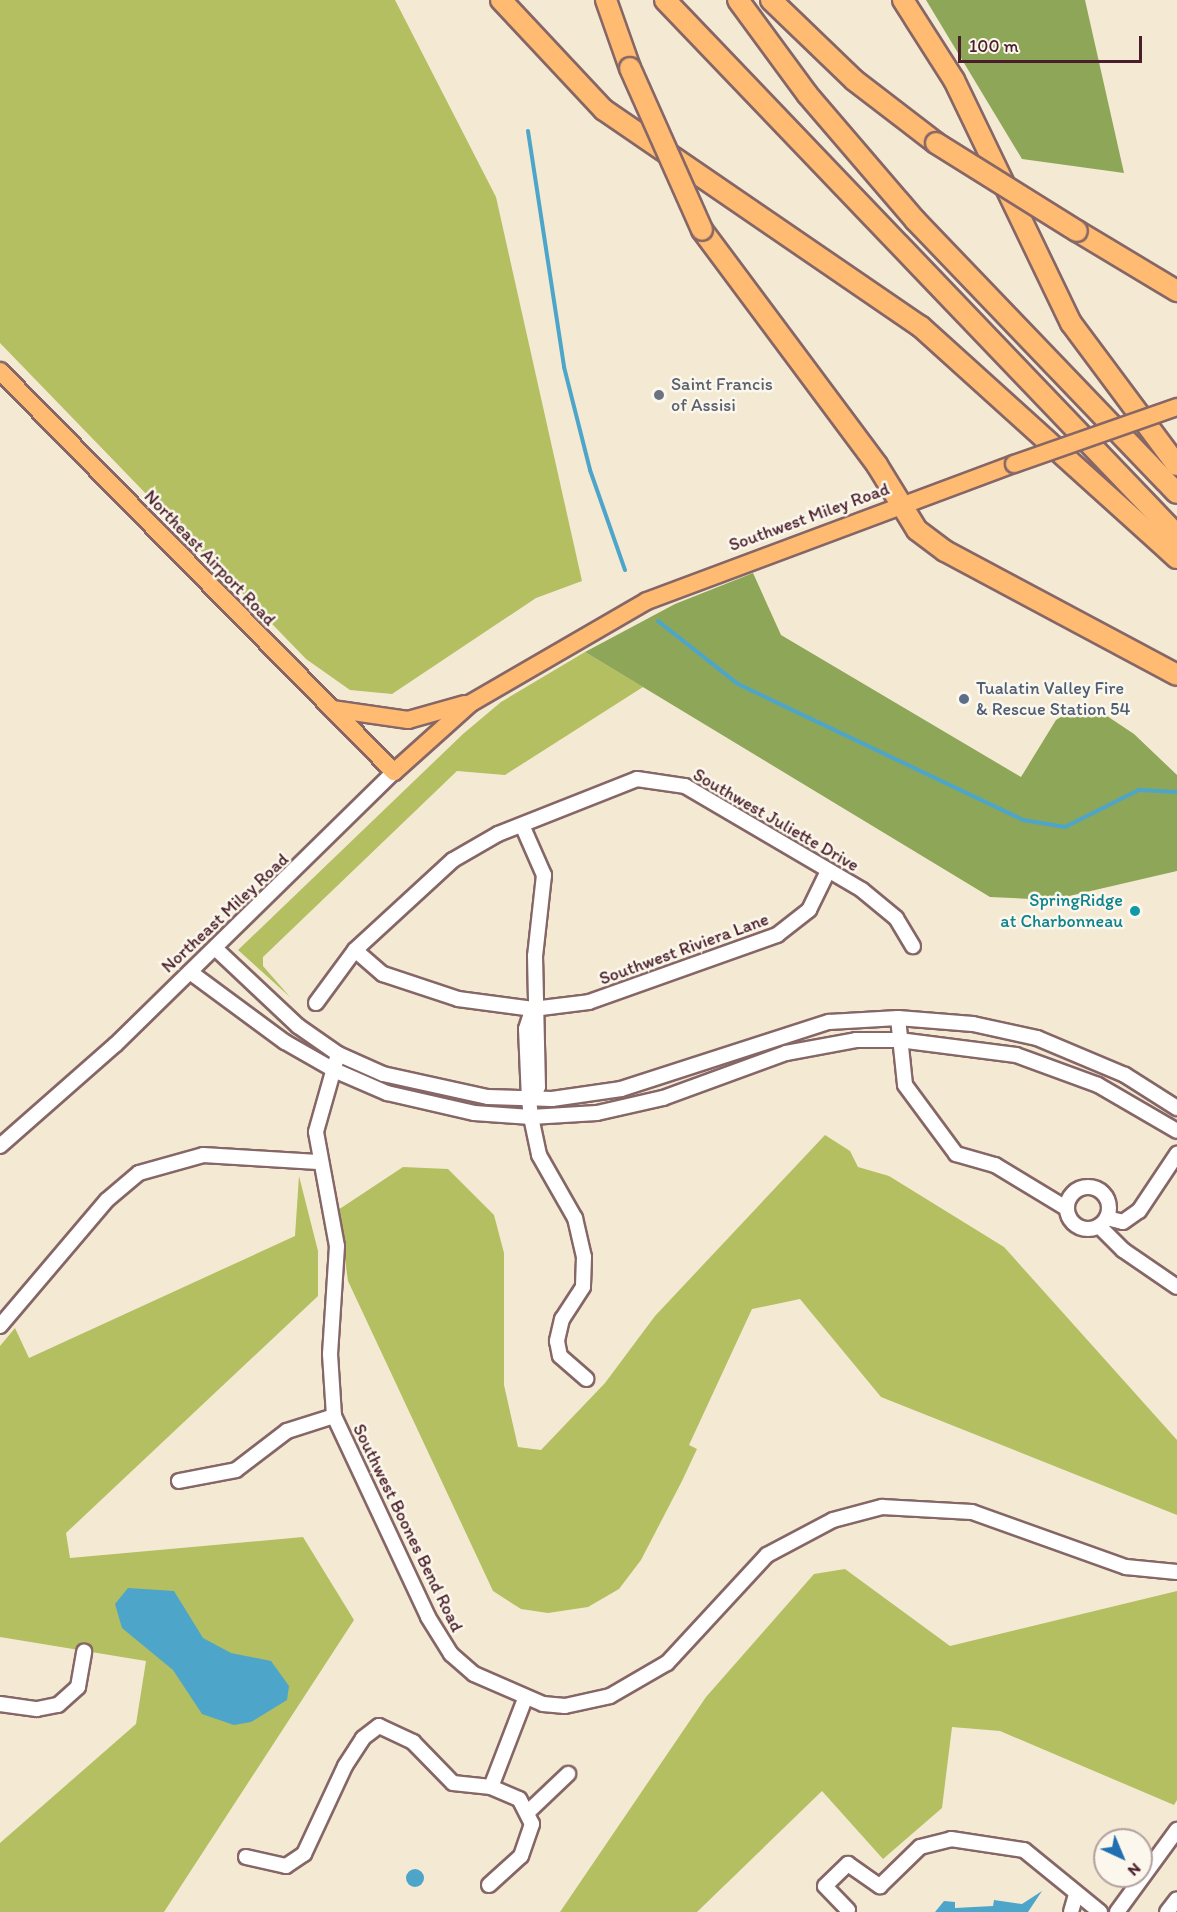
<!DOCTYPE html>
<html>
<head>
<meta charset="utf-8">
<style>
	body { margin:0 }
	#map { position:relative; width:1177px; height:1912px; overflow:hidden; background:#f4ead4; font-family:Itim,sans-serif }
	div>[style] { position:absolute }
	.green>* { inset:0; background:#b3bf61 }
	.forest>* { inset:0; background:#8ea657 }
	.water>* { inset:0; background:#4da5ca }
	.round { border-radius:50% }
	.stream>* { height:4px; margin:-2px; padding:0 2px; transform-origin:2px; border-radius:2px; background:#4da5ca }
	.roads { filter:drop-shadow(2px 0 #866666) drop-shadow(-2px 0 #866666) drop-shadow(0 2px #866666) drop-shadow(0 -2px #866666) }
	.minor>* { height:14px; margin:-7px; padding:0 7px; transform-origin:7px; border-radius:7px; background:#fff }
	.minor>.ring { margin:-7px; padding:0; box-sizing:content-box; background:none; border:14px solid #fff; border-radius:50% }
	.major>* { height:16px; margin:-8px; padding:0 8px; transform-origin:8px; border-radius:8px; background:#febb71 }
	.highway>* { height:20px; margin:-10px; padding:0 10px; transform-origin:10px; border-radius:10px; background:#febb71 }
	.bridges { filter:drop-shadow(2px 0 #866666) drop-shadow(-2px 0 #866666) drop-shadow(0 2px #866666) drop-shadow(0 -2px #866666) }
	.major-bridge>* { height:16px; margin:-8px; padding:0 8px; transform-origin:8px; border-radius:8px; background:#febb71 }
	.highway-bridge>* { height:20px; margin:-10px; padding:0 10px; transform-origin:10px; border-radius:10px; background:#febb71 }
	.dots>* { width:16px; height:16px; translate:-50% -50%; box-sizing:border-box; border:3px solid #fbf7ec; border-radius:50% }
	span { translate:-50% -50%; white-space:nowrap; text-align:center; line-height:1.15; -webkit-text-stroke:5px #fbf7ec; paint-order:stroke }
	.worship-label { font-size:18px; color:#5b616d }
	.left { translate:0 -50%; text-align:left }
	.street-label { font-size:18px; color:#4a1f2b }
	.service-label { font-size:18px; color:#4e5e75 }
	.culture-label { font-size:18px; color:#0d838f }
	.right { translate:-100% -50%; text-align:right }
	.north { position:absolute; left:1093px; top:1828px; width:60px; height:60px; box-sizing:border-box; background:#fbf7ec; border:2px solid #b4a19f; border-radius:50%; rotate:136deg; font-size:16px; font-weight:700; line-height:24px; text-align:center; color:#4a1f2b }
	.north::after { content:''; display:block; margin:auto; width:21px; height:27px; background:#1f6fb2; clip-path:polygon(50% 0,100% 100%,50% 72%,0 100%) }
	.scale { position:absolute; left:958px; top:36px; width:184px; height:27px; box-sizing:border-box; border:3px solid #4a1f2b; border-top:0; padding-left:8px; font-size:18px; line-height:21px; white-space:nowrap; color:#4a1f2b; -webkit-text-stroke:4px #fbf7ec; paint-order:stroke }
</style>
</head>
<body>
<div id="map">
	<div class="green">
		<div style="clip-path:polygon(0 0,395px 0,496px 197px,582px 581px,536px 598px,392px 694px,350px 690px,306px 659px,0 343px)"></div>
		<div style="clip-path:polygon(585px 652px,643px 687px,505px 775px,457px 771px,263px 957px,263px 966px,290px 997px,238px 950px,463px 734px,501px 702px)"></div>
		<div style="clip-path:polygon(825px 1135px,850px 1151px,858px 1167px,889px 1176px,1004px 1247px,1177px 1440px,1177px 1515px,881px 1397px,800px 1299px,752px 1309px,689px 1445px,697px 1449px,682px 1481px,641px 1560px,619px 1589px,588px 1607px,548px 1613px,521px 1609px,493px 1591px,348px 1281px,338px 1210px,403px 1167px,448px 1169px,494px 1215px,504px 1253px,504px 1385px,518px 1447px,541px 1450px,605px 1383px,655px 1316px)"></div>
		<div style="clip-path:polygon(299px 1176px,318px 1251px,318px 1296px,66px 1533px,70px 1558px,303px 1537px,354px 1620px,164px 1912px,0 1912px,0 1843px,136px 1724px,146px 1661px,0 1637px,0 1346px,15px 1328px,29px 1358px,295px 1236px)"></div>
		<div style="clip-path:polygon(845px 1569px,950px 1646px,1177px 1591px,1177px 1800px,1174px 1805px,1000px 1731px,952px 1727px,942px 1808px,883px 1859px,822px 1791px,697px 1912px,560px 1912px,706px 1697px,814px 1574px)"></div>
	</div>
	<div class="forest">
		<div style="clip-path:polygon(926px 0,1085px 0,1124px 173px,1022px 159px)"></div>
		<div style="clip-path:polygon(753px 573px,781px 635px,1021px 777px,1056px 720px,1074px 709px,1101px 712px,1134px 734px,1177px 775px,1177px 871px,1052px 900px,990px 897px,585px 652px,675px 604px)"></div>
	</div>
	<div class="water">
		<div style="clip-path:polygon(128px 1588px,174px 1591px,203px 1638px,231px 1653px,271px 1661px,289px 1686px,287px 1700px,251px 1722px,234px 1725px,202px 1714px,173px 1670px,122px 1628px,115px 1604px)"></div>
		<div class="round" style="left:406px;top:1869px;width:18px;height:18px"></div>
		<div style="clip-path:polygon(1042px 1891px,1028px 1912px,935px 1912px,944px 1901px,955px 1902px,955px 1908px,993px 1906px,994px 1900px,1022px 1904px)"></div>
	</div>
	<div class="stream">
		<div style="left:528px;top:131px;width:239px;rotate:81.3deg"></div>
		<div style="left:564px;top:367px;width:106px;rotate:75.8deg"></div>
		<div style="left:590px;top:470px;width:106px;rotate:70.7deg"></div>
		<div style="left:658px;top:621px;width:102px;rotate:38.2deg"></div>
		<div style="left:738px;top:684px;width:316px;rotate:25.5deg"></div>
		<div style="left:1023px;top:820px;width:43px;rotate:9.5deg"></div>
		<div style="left:1065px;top:827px;width:83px;rotate:-26.6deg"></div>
		<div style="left:1139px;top:790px;width:38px;rotate:3deg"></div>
	</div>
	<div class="roads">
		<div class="minor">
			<div style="left:522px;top:825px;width:55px;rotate:66.3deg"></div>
			<div style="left:544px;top:875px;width:81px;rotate:96.3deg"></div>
			<div style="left:535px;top:956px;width:131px;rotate:88.7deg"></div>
			<div style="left:538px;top:1087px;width:16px;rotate:125deg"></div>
			<div style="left:529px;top:1100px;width:17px;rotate:83deg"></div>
			<div style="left:531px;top:1117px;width:39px;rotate:78deg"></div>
			<div style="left:539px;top:1155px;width:73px;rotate:60.3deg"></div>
			<div style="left:575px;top:1218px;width:40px;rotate:77deg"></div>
			<div style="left:584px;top:1257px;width:30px;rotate:92deg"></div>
			<div style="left:583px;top:1287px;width:38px;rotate:123deg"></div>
			<div style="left:562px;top:1319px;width:23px;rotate:103deg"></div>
			<div style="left:557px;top:1341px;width:15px;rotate:79deg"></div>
			<div style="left:560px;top:1356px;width:35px;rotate:41deg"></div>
			<div style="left:215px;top:948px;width:114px;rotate:43.2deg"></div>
			<div style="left:298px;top:1026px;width:49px;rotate:35deg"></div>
			<div style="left:338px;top:1054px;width:49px;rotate:24deg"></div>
			<div style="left:383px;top:1074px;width:107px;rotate:12.4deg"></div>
			<div style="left:488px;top:1097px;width:64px;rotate:1.8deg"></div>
			<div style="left:552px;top:1099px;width:70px;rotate:-8.2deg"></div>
			<div style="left:621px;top:1089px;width:219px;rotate:-17.9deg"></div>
			<div style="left:829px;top:1022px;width:69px;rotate:-3.3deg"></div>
			<div style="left:898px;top:1018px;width:75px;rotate:4.6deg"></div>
			<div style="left:973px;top:1024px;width:66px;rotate:12.3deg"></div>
			<div style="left:1037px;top:1038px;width:95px;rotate:22.8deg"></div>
			<div style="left:1125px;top:1075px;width:62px;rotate:32.4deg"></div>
			<div style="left:355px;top:950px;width:37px;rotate:41deg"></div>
			<div style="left:383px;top:974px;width:79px;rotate:18.4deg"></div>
			<div style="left:458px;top:999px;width:76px;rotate:7.6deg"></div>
			<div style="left:533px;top:1009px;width:56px;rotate:-7.1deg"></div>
			<div style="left:589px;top:1002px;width:200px;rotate:-19.6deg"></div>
			<div style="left:777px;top:935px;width:41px;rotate:-38deg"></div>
			<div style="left:809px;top:910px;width:43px;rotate:-64deg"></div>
			<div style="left:190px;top:972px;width:118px;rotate:36.4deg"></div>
			<div style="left:285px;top:1042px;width:56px;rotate:29.7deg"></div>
			<div style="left:334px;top:1070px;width:58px;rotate:23.5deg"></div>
			<div style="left:387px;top:1093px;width:89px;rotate:12.9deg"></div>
			<div style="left:474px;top:1113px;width:57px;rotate:4deg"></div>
			<div style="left:531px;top:1117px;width:66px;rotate:-3.5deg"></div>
			<div style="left:597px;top:1113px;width:68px;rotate:-12.8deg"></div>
			<div style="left:663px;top:1098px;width:131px;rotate:-20.1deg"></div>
			<div style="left:786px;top:1053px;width:71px;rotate:-10.5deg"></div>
			<div style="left:856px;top:1040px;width:43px"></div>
			<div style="left:899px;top:1040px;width:118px;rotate:7.3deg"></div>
			<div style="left:1016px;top:1055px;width:87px;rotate:20.1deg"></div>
			<div style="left:1098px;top:1085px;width:91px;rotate:30.2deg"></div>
			<div style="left:316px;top:1003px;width:66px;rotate:-53.7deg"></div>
			<div style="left:355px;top:950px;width:133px;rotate:-42.6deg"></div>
			<div style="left:453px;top:860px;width:52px;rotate:-30deg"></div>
			<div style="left:498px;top:834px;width:149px;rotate:-21.6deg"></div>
			<div style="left:637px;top:779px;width:49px;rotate:8.3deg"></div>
			<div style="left:685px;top:786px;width:205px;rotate:30.4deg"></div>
			<div style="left:862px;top:890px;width:44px;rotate:39.5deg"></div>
			<div style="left:896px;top:918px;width:33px;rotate:59deg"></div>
			<div style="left:898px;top:1018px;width:67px;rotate:84deg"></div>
			<div style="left:905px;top:1085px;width:86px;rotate:53.5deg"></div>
			<div style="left:956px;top:1154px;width:41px;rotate:15.8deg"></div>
			<div style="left:995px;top:1165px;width:83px;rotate:31.2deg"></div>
			<div style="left:338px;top:1054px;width:81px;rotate:105.8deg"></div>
			<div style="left:316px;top:1132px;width:116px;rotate:79.6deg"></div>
			<div style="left:337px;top:1246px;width:108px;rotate:93.7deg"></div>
			<div style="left:330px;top:1354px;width:62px;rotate:86.3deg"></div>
			<div style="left:334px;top:1416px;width:222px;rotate:64.9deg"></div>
			<div style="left:428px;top:1617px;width:44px;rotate:58.1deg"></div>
			<div style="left:451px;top:1654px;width:30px;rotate:41deg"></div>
			<div style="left:474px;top:1674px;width:75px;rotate:23.5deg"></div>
			<div style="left:543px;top:1704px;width:22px;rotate:5deg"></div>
			<div style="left:565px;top:1706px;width:46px;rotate:-12.5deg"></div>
			<div style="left:610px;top:1696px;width:66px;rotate:-30.1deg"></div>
			<div style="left:667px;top:1663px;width:147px;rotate:-47.2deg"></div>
			<div style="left:767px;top:1555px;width:75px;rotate:-27.9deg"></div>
			<div style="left:833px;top:1520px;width:51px;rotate:-14.9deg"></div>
			<div style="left:882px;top:1507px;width:90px;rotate:3.2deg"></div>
			<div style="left:972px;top:1512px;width:164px;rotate:19.7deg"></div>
			<div style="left:1126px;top:1567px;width:51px;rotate:5.6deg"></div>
			<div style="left:529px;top:1100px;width:71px;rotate:-92.4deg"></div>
			<div style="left:526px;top:1029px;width:19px;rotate:-72deg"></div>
			<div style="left:0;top:1146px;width:154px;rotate:-41.3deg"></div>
			<div style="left:116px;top:1044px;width:389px;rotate:-44.4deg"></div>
			<div class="ring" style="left:1067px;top:1187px;width:28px;height:28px"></div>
			<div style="left:1107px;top:1218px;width:16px;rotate:14deg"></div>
			<div style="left:1123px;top:1222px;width:19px;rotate:-35deg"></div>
			<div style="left:1139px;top:1211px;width:69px;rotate:-56.3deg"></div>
			<div style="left:1099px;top:1226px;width:34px;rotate:45deg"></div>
			<div style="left:1123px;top:1250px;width:65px;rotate:34.4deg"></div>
			<div style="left:0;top:1326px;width:165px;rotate:-49.7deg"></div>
			<div style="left:107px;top:1200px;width:42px;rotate:-40.2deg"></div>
			<div style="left:139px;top:1173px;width:66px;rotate:-15.7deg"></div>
			<div style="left:203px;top:1155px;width:115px;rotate:3.5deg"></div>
			<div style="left:179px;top:1481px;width:58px;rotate:-10.9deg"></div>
			<div style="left:236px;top:1470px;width:64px;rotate:-37.4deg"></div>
			<div style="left:287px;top:1431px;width:49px;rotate:-17.7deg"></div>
			<div style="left:0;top:1704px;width:37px;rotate:8deg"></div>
			<div style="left:37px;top:1709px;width:21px;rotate:-11deg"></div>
			<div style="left:58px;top:1705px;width:27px;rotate:-42deg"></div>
			<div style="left:78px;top:1687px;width:36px;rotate:-80deg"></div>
			<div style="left:529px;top:1811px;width:54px;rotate:-43.5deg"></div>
			<div style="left:246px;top:1857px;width:41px;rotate:12.7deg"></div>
			<div style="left:286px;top:1866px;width:22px;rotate:-34deg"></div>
			<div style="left:304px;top:1854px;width:97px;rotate:-65deg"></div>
			<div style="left:345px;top:1766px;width:33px;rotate:-57deg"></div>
			<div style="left:363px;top:1738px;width:20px;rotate:-37deg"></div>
			<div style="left:379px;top:1726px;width:38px;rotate:25deg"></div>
			<div style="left:413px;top:1742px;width:57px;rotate:45.7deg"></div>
			<div style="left:453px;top:1783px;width:38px;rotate:6deg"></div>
			<div style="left:491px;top:1787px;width:94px;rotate:-68.9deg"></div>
			<div style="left:489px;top:1885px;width:43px;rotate:-42.2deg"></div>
			<div style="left:521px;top:1856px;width:34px;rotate:-71deg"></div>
			<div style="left:532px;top:1824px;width:28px;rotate:-117deg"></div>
			<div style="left:519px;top:1799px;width:30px;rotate:-157deg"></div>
			<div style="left:848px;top:1910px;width:33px;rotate:-134deg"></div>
			<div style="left:825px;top:1886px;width:32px;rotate:-44deg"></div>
			<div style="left:848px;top:1864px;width:39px;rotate:35deg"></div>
			<div style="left:880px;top:1886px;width:56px;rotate:-44.3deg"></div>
			<div style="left:920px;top:1847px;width:32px;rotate:-14deg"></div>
			<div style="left:951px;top:1839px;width:74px;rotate:8.6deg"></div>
			<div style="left:1024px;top:1850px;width:98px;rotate:39.2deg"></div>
			<div style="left:1071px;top:1912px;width:19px;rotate:-74deg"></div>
			<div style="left:1117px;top:1912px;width:102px;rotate:-53.8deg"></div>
			<div style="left:1167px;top:1912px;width:16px;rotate:-52deg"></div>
		</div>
		<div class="major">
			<div style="left:0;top:371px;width:562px;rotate:45.5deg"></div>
			<div style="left:394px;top:772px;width:103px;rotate:-41.9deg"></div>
			<div style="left:471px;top:703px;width:203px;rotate:-30.1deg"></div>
			<div style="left:647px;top:601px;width:392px;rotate:-20.5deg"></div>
			<div style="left:332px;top:709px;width:77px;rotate:8.2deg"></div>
			<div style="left:408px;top:720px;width:59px;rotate:-15.7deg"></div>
		</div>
		<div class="highway">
			<div style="left:501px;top:0;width:151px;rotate:46.9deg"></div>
			<div style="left:604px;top:110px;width:383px;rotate:34.4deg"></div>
			<div style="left:920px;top:326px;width:346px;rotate:42.1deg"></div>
			<div style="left:606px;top:0;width:72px;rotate:70.6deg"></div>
			<div style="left:665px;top:0;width:741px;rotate:46.26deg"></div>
			<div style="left:738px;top:0;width:117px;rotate:53.7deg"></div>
			<div style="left:807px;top:94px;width:166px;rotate:49.4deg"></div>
			<div style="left:915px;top:220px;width:378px;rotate:46.2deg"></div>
			<div style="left:771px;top:0;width:115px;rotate:43.9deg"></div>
			<div style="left:854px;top:80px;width:103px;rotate:37.5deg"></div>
			<div style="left:903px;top:0;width:95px;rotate:57.5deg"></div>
			<div style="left:954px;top:80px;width:270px;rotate:64.3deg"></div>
			<div style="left:1071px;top:323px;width:177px;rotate:53.3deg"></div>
			<div style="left:702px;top:230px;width:293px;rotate:53.3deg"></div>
			<div style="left:877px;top:465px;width:76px;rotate:58.4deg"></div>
			<div style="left:917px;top:530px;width:35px;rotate:37deg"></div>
			<div style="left:945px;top:551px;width:263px;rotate:28.1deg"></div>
			<div style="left:1077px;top:231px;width:117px;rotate:31deg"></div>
		</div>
	</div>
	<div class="bridges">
		<div class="major-bridge">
			<div style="left:1014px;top:464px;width:173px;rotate:-19.3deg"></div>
		</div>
		<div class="highway-bridge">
			<div style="left:630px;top:68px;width:177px;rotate:66deg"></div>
			<div style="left:936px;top:143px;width:166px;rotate:32deg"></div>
		</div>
	</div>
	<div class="dots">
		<div style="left:659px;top:395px;background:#6b7280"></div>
		<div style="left:964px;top:699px;background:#5c6f8a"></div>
		<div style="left:1135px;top:911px;background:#0f9aa8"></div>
	</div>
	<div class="worship-label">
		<span class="left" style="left:671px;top:395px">Saint Francis<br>of Assisi</span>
	</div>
	<div class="street-label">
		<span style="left:809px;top:517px;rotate:-20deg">Southwest Miley Road</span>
		<span style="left:210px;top:558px;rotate:46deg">Northeast Airport Road</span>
		<span style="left:776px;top:820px;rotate:30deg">Southwest Juliette Drive</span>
		<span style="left:225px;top:913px;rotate:-43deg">Northeast Miley Road</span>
		<span style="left:684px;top:949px;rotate:-20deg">Southwest Riviera Lane</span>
		<span style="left:408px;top:1528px;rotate:64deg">Southwest Boones Bend Road</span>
	</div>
	<div class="service-label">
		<span class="left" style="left:976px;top:699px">Tualatin Valley Fire<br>&amp; Rescue Station 54</span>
	</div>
	<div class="culture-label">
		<span class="right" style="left:1123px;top:911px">SpringRidge<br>at Charbonneau</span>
	</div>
	<div class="north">N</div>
	<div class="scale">100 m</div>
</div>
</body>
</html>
